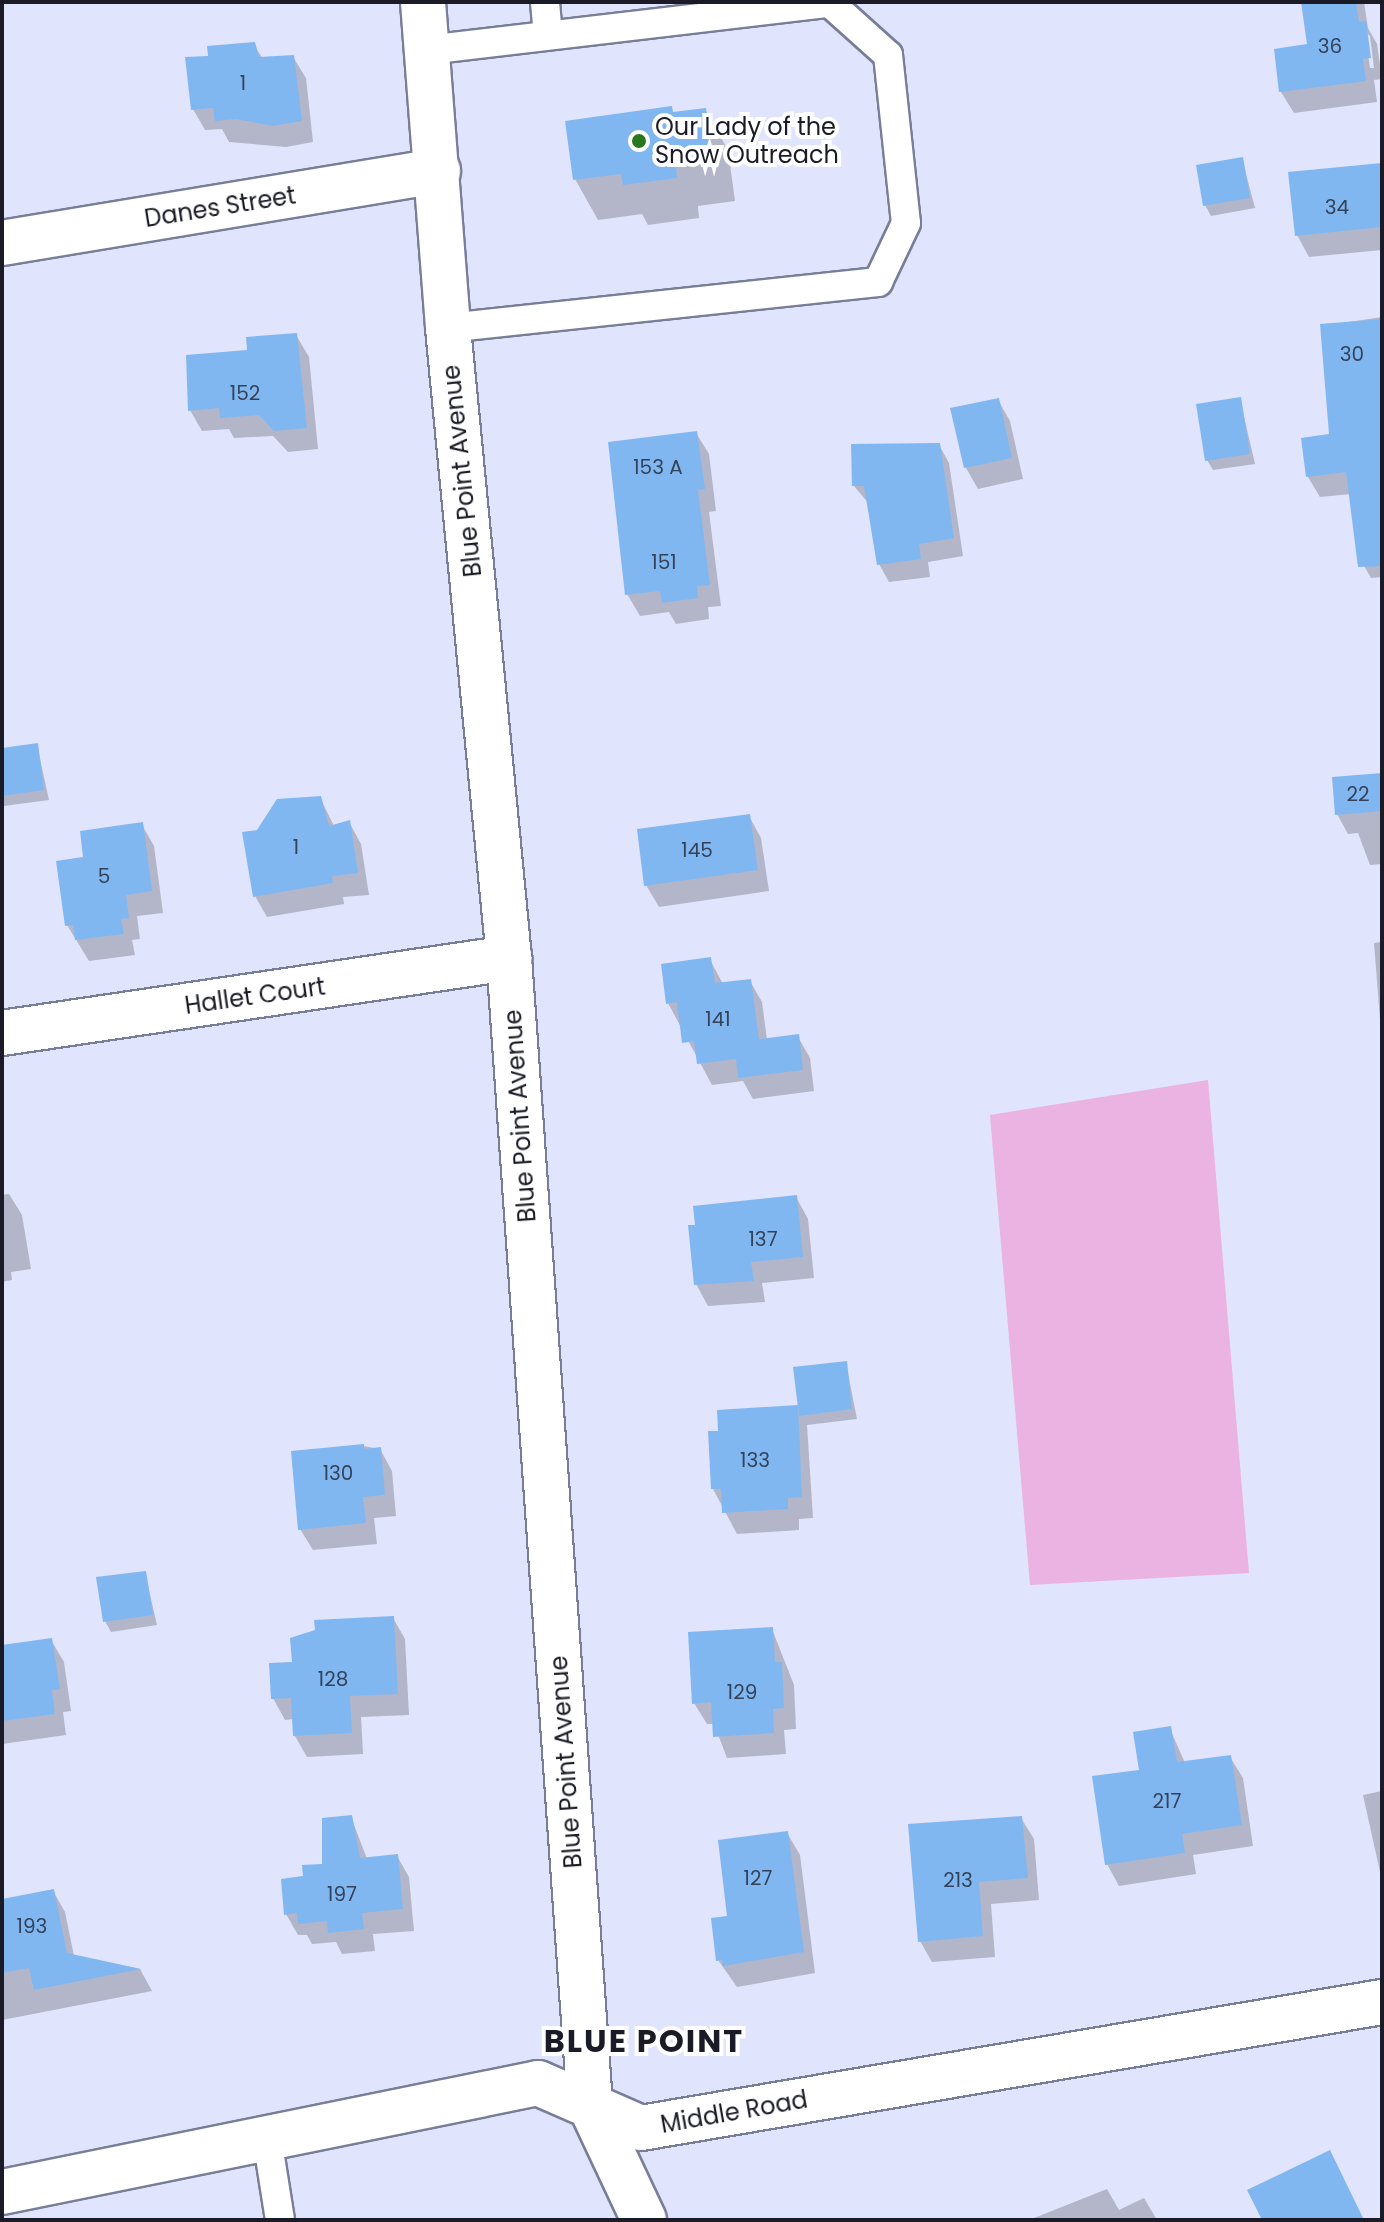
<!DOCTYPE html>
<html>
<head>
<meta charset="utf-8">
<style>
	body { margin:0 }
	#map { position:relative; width:1384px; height:2222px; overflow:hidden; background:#e0e4fc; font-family:Poppins,sans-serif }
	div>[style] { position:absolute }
	.green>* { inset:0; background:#eab3e1 }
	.shadow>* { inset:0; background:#0003 }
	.building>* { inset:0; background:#80b7f1 }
	.roads { filter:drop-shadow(2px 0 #797e98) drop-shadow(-2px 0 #797e98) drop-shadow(0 2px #797e98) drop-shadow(0 -2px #797e98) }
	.lane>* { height:28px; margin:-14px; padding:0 14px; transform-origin:14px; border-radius:14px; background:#fff }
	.street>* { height:44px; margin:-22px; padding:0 22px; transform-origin:22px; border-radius:22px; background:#fff }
	.secondary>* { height:44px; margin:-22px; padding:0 22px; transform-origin:22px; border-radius:22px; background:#fff }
	.dots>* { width:22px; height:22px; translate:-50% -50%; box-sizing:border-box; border:4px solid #fff; border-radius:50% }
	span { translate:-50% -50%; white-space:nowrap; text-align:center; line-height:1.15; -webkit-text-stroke:8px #fff; paint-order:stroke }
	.number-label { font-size:20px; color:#344259 }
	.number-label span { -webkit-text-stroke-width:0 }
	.poi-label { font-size:24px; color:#1a1b26 }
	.left { translate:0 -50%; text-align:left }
	.street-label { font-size:24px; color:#1a1b26 }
	.district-label { font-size:32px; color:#1a1b26; font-weight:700; letter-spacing:2px }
	.frame { position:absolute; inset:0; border:4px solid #1a1b26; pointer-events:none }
</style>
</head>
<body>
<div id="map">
	<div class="green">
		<div style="clip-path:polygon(1208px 1080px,1249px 1573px,1030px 1585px,990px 1115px)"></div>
	</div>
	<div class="shadow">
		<div style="clip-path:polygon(evenodd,1303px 2px,1364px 2px,1368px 28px,1377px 44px,1382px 79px,1374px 80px,1377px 102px,1294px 113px,1281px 92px,1276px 50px,1309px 46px,1303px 2px,1365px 32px,1370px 36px,1374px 68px,1370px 68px,1365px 32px)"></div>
		<div style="clip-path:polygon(254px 45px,263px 59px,293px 57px,306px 78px,313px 142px,286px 147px,229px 142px,222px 129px,205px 130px,193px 109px,210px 58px)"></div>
		<div style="clip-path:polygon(671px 108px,674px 114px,705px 110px,728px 150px,735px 201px,698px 206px,699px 218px,648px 225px,642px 214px,598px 220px,575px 179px)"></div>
		<div style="clip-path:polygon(1242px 159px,1255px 208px,1211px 216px,1205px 205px)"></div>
		<div style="clip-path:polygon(1382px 165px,1382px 250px,1309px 257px,1297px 235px)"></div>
		<div style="clip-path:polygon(1382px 317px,1382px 577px,1371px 578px,1359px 557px,1351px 494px,1320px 497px,1308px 477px,1331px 436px,1322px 326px)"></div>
		<div style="clip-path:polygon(296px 335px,309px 357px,318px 449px,288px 452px,273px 436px,234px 438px,229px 429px,202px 431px,190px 410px,249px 352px)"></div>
		<div style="clip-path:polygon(1240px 399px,1255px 464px,1213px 470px,1207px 460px)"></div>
		<div style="clip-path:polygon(998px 400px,1010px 421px,1023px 479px,978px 489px,966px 468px)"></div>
		<div style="clip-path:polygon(696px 433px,709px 454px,716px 511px,709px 512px,721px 606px,708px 607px,709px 619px,676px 624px,669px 612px,640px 616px,627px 594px)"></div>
		<div style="clip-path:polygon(939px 445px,949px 463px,963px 556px,928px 562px,930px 577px,889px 582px,879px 564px,869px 504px,854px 486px)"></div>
		<div style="clip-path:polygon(37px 745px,49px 800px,4px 806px,2px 750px)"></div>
		<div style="clip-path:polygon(1382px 775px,1382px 872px,1381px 864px,1370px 865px,1358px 833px,1348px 834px,1337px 814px)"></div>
		<div style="clip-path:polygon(320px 798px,334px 826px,349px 822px,361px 844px,369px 895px,343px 897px,344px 904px,267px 917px,255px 896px,258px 831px)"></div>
		<div style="clip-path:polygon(749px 816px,761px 838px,769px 891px,659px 907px,646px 885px)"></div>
		<div style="clip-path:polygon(142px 825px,154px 846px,163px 913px,137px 916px,140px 939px,132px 940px,135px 955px,89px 961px,67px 925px,86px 858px)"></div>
		<div style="clip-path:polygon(1380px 924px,1382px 924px,1382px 1045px,1374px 943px,1381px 942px)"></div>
		<div style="clip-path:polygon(710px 960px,723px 984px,750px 981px,762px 1002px,767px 1040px,798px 1037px,810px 1058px,814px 1091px,753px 1099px,743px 1081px,712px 1085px,668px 1003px)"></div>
		<div style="clip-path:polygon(9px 1194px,22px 1215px,31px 1269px,11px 1272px,12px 1280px,2px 1282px,2px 1195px)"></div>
		<div style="clip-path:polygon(796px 1197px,808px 1219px,814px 1278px,762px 1283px,765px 1302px,708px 1306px,696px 1284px)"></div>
		<div style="clip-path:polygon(846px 1363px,857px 1419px,807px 1425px,813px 1518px,799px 1519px,799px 1530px,737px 1534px,713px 1489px,720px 1433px,797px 1407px,801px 1416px,796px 1369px)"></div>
		<div style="clip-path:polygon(363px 1446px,380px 1449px,392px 1471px,396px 1516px,374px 1518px,377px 1544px,313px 1550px,300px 1529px)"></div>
		<div style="clip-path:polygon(145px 1573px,157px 1625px,111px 1632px,105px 1621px)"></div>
		<div style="clip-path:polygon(393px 1618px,405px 1639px,409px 1715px,361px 1717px,363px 1754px,307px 1757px,295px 1736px,294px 1719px,285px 1720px,273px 1698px,317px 1632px)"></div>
		<div style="clip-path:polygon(772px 1629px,794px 1685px,796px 1729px,784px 1730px,786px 1754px,727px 1758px,714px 1724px,707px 1724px,694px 1703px)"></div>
		<div style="clip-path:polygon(51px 1640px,64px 1662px,71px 1711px,63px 1712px,66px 1735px,2px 1744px,2px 1678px)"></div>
		<div style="clip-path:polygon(1170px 1729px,1185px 1763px,1230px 1757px,1243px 1778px,1253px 1846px,1193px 1855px,1196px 1874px,1119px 1886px,1107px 1864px,1141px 1772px)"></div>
		<div style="clip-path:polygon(1382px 1791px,1382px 1881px,1363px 1795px)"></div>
		<div style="clip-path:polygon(351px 1817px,367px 1859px,397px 1856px,409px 1877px,414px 1931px,373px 1934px,375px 1951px,342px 1954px,336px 1942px,312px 1944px,307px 1935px,298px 1935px,286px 1914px,305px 1878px,324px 1865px)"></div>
		<div style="clip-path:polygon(1021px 1818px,1034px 1839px,1039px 1900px,991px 1904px,995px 1957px,932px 1962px,920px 1941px)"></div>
		<div style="clip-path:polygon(787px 1833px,800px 1855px,815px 1973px,737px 1987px,718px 1960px,729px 1918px)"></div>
		<div style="clip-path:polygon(53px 1891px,65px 1912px,74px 1956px,140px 1969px,152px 1991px,2px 2020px,2px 1901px)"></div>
		<div style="clip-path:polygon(1107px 2189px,1119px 2210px,1144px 2198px,1157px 2220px,1029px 2220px)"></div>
	</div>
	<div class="building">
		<div style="clip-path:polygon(1301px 2px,1356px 2px,1359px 22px,1366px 21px,1371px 58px,1363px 59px,1366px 81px,1279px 92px,1274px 49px,1307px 44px)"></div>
		<div style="clip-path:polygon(255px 42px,259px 57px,294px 55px,302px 121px,273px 126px,236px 119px,215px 121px,213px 108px,191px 110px,185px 57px,208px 56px,207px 46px)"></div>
		<div style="clip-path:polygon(672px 106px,673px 112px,706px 108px,713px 161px,676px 166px,677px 178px,623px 185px,621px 174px,573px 180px,565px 121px)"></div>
		<div style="clip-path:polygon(1243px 157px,1250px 198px,1203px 206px,1196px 165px)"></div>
		<div style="clip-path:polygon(1382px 163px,1382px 227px,1295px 236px,1288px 172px)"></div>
		<div style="clip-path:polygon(1382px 319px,1382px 566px,1358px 567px,1346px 472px,1306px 477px,1301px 438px,1329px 434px,1320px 324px)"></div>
		<div style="clip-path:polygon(297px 333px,307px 428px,274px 431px,259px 415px,220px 418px,219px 408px,188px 411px,186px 355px,247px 350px,246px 337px)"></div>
		<div style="clip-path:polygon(1241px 397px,1250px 454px,1205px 461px,1196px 404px)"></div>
		<div style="clip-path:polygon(999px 398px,1012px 458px,964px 468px,950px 408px)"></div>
		<div style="clip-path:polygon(697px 431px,705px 489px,698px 490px,710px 585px,697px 586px,698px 598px,662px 603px,660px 591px,625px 595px,608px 442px)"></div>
		<div style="clip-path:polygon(940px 443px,954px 538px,919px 544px,921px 559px,877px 565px,864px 486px,852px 486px,851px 444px)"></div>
		<div style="clip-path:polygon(38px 743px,44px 790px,2px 796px,2px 748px)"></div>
		<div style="clip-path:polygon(1382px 773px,1382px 811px,1335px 815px,1332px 777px)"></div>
		<div style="clip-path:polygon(321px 796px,329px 826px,350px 820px,358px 873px,332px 876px,333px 883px,253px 897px,242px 832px,257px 830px,277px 799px)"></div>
		<div style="clip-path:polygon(750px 814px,758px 870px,644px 886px,637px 829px)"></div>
		<div style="clip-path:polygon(143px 822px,152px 891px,126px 895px,129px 918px,121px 919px,124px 934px,75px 940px,73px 925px,65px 926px,56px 861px,83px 857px,80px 831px)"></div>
		<div style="clip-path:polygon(711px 957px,715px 983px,751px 979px,759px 1039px,799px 1034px,803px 1070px,738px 1078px,736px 1059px,697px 1064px,694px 1041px,682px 1043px,677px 1002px,666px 1004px,661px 964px)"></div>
		<div style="clip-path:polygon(797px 1195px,803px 1257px,751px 1262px,754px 1281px,694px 1285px,688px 1225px,695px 1225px,693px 1206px)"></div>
		<div style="clip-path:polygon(847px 1361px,852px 1409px,799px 1416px,793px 1367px)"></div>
		<div style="clip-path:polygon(798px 1405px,802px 1497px,788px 1498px,788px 1509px,722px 1513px,721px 1489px,711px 1489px,708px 1431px,718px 1431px,717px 1410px)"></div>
		<div style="clip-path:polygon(364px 1444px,364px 1449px,381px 1447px,385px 1495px,363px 1497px,366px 1523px,298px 1530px,291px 1451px)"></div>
		<div style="clip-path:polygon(146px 1571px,153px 1615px,103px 1622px,96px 1577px)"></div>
		<div style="clip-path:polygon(394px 1616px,398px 1694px,350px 1696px,352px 1733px,293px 1736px,291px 1698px,271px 1699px,269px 1663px,292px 1662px,290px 1638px,315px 1630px,314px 1620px)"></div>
		<div style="clip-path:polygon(773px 1627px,775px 1662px,782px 1662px,784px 1708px,773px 1709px,774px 1733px,713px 1737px,711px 1702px,692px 1704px,688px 1632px)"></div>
		<div style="clip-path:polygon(52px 1638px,60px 1689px,52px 1690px,55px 1714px,2px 1721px,2px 1645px)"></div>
		<div style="clip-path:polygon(1171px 1726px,1177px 1762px,1231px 1755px,1242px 1825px,1182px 1834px,1185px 1853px,1105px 1865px,1092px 1776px,1139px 1770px,1133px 1732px)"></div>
		<div style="clip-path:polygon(352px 1815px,360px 1858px,398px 1854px,403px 1909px,362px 1913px,364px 1929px,328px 1933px,327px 1921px,298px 1924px,297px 1913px,284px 1915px,281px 1879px,303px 1876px,302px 1865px,322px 1864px,322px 1818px)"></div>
		<div style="clip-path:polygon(1022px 1816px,1028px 1878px,979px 1882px,983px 1936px,918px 1942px,908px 1824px)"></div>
		<div style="clip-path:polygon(788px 1831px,804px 1952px,723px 1966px,722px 1960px,716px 1961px,711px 1918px,727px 1916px,718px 1840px)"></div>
		<div style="clip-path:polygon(54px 1889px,67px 1953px,141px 1969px,34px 1990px,29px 1968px,2px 1973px,2px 1899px)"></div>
		<div style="clip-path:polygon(1330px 2150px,1364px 2220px,1262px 2220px,1247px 2190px)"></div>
	</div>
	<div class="roads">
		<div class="lane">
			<div style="left:545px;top:2px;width:33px;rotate:85deg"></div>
			<div style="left:427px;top:50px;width:406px;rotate:-6.7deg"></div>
			<div style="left:830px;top:3px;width:78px;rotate:41.9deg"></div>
			<div style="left:888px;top:55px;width:169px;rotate:83.9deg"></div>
			<div style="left:906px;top:223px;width:65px;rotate:115.4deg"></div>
			<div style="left:878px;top:282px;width:432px;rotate:173.9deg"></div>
			<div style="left:267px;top:2138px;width:83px;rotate:81deg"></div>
		</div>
		<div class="street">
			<div style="left:2px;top:243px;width:442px;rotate:-9.4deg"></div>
			<div style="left:2px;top:1033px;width:513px;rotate:-8.41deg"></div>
		</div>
		<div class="secondary">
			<div style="left:423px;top:2px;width:327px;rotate:85.6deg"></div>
			<div style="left:448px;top:328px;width:633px;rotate:84.47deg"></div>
			<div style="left:509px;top:958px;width:1150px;rotate:85.96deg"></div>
			<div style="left:590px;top:2105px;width:127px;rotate:64.8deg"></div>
			<div style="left:2px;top:2192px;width:547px;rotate:-11.49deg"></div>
			<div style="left:538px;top:2083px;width:112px;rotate:23.6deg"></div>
			<div style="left:641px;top:2128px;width:752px;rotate:-9.65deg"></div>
		</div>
	</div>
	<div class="dots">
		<div style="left:639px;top:141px;background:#29771f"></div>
	</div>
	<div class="number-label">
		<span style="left:1330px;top:46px">36</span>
		<span style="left:243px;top:83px">1</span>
		<span style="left:1337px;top:207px">34</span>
		<span style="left:1352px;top:354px">30</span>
		<span style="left:245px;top:393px">152</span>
		<span style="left:658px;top:467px">153 A</span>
		<span style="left:664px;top:562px">151</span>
		<span style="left:1358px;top:794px">22</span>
		<span style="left:296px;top:847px">1</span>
		<span style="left:697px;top:850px">145</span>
		<span style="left:104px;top:876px">5</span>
		<span style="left:718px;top:1019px">141</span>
		<span style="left:763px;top:1239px">137</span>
		<span style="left:755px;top:1460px">133</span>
		<span style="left:338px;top:1473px">130</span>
		<span style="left:333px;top:1679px">128</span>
		<span style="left:742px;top:1692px">129</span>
		<span style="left:1167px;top:1801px">217</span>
		<span style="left:758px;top:1878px">127</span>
		<span style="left:958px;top:1880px">213</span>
		<span style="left:342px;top:1894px">197</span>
		<span style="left:32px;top:1926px">193</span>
	</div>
	<div class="poi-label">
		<span class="left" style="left:655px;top:141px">Our Lady of the<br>Snow Outreach</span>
	</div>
	<div class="street-label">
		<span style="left:220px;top:207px;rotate:-9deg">Danes Street</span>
		<span style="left:462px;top:471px;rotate:-96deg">Blue Point Avenue</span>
		<span style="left:255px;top:996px;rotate:-8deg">Hallet Court</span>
		<span style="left:520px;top:1116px;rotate:-94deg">Blue Point Avenue</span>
		<span style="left:566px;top:1762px;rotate:-94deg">Blue Point Avenue</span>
		<span style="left:734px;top:2112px;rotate:-10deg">Middle Road</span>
	</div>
	<div class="district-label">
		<span style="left:644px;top:2041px">BLUE POINT</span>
	</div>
	<div class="frame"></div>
</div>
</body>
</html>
